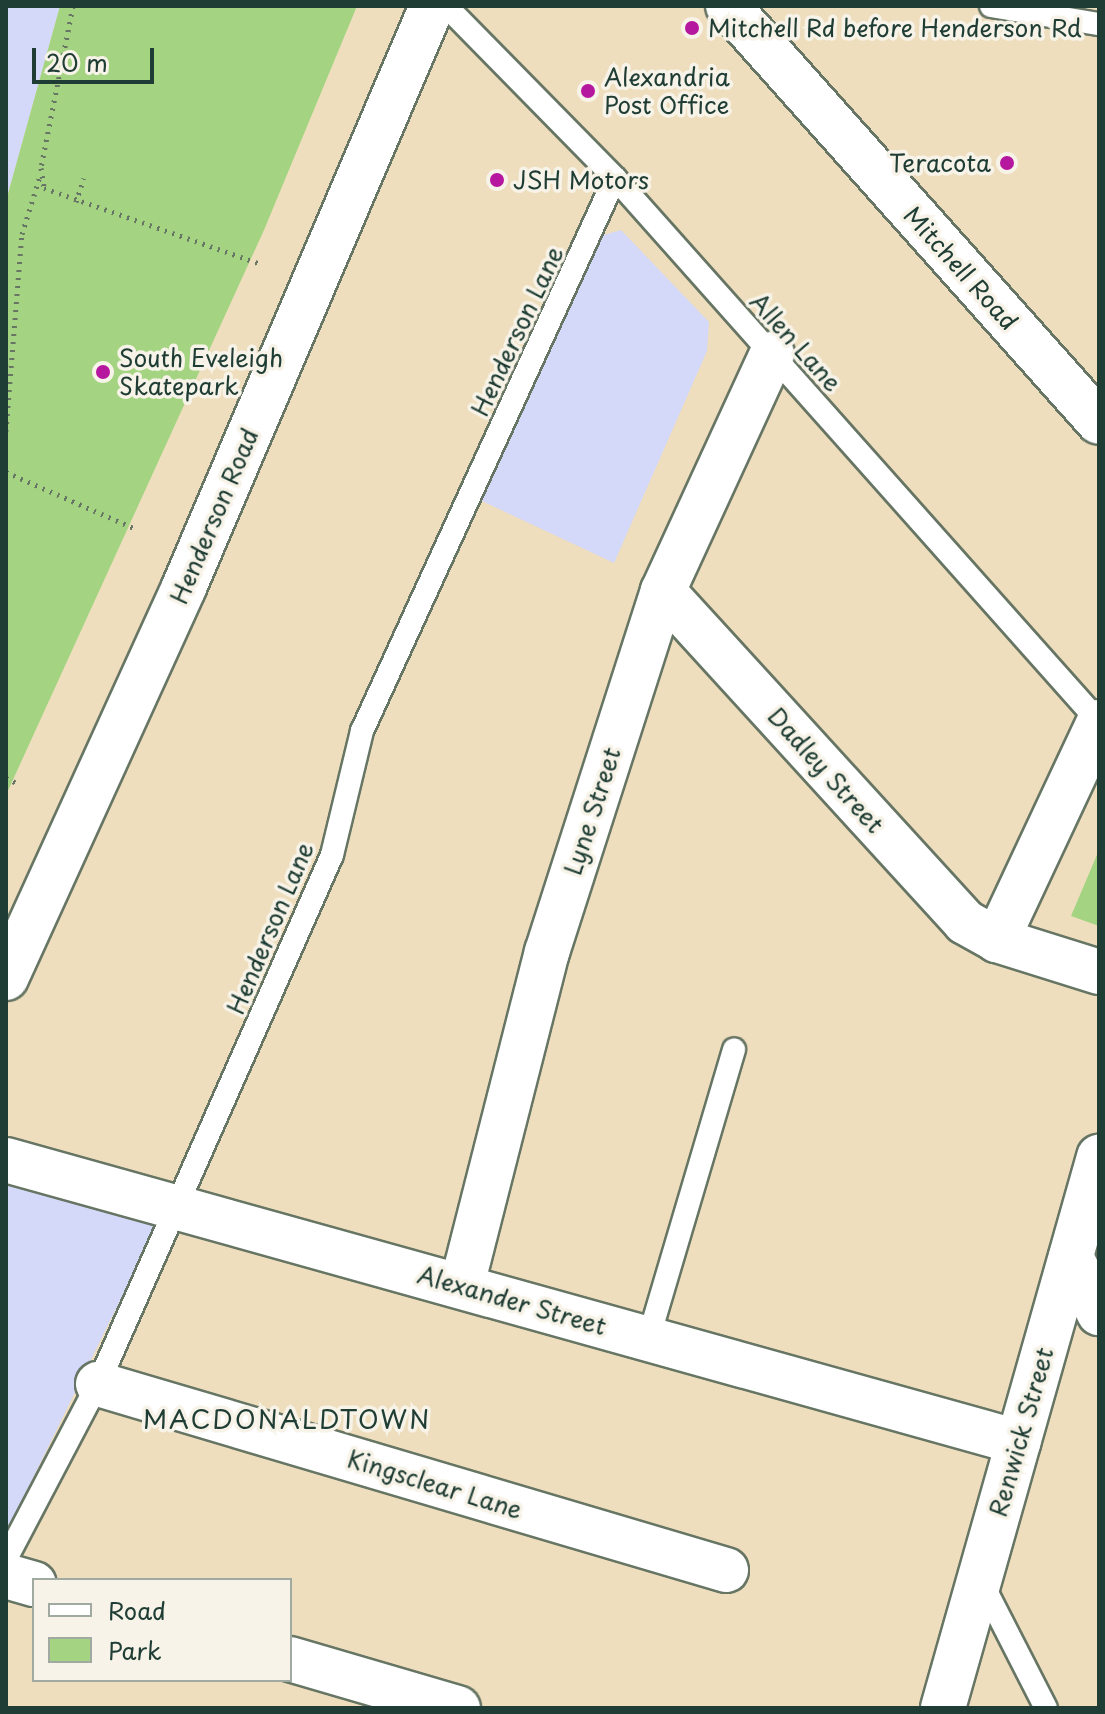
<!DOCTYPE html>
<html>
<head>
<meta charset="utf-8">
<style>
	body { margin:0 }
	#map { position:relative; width:1105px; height:1714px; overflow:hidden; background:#eedebd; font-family:"Playpen Sans",sans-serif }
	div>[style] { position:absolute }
	.built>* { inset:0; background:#d4d8f9 }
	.green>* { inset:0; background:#a4d482 }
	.path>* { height:5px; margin-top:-2.5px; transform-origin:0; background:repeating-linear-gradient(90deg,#677564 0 2px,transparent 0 8px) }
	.roads { filter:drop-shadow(2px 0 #677564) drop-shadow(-2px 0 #677564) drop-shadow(0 2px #677564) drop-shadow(0 -2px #677564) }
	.service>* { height:22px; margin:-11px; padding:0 11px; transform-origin:11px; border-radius:11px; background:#fff }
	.minor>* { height:44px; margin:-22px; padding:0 22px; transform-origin:22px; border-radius:22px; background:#fff }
	.tertiary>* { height:44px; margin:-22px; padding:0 22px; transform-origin:22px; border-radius:22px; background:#fff }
	.secondary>* { height:44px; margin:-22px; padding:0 22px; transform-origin:22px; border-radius:22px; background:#fff }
	.dots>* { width:22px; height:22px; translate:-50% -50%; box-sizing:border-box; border:4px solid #f7f3e8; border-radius:50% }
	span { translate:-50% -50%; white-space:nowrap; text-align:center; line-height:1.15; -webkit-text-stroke:7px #f7f3e8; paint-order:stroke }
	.poi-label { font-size:24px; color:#1f3d34 }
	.left { translate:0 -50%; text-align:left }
	.right { translate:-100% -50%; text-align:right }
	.street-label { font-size:24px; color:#1f3d34 }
	.neighbourhood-label { font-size:26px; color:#1f3d34; letter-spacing:2px }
	.frame { position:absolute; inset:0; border:8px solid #1f3d34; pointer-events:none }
	.legend { position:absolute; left:32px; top:1578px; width:260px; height:104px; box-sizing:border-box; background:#f7f3e8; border:2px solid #a1aaa0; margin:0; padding:10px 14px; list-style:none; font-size:24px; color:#1f3d34 }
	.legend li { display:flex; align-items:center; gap:16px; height:40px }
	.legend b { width:40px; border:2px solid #a1aaa0 }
	.scale { position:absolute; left:32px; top:48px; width:122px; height:36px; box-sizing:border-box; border:4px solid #1f3d34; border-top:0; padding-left:10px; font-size:24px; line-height:28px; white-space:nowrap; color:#1f3d34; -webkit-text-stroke:6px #f7f3e8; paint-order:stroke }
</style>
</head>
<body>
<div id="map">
	<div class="built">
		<div style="clip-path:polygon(6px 6px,60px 6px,6px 201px)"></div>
		<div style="clip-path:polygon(621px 230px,709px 322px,707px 351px,614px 563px,482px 501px,600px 236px)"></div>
		<div style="clip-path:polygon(6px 1181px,158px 1223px,6px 1533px)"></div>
	</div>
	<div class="green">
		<div style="clip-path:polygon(60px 6px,357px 6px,264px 230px,6px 795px,6px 201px)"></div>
		<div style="clip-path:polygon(1099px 850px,1099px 926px,1071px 916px)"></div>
	</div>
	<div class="path">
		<div style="left:73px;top:6px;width:165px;rotate:101.2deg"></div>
		<div style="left:41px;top:168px;width:20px;rotate:81deg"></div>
		<div style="left:44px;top:188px;width:227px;rotate:19.3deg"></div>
		<div style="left:76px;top:202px;width:25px;rotate:-72deg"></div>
		<div style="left:6px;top:431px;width:198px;rotate:-85.4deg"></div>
		<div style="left:22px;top:234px;width:61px;rotate:-72.8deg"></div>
		<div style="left:6px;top:472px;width:142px;rotate:23.7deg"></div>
		<div style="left:6px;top:778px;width:14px;rotate:25deg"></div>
	</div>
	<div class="roads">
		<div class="service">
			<div style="left:446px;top:6px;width:241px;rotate:45.5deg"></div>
			<div style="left:615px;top:178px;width:728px;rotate:48.34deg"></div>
			<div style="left:991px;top:6px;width:109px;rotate:9.5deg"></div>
			<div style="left:648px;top:1340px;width:303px;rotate:-73.5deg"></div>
			<div style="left:6px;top:1559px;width:198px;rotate:-62.3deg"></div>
			<div style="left:98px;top:1384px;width:578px;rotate:-66.14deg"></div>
			<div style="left:332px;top:855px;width:128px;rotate:-76.4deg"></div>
			<div style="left:362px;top:731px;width:608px;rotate:-65.42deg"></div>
			<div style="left:982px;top:1583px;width:140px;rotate:62.9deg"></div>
		</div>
		<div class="minor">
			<div style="left:663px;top:591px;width:448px;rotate:47.6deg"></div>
			<div style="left:965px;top:922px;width:37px;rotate:29deg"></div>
			<div style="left:1099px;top:722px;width:241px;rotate:115.1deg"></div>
			<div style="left:997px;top:940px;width:107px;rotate:17.4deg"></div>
			<div style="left:6px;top:1160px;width:1051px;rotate:15.57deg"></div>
			<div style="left:1071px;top:1257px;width:63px;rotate:63.4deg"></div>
			<div style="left:462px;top:1285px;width:344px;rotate:-75.7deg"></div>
			<div style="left:547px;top:952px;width:379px;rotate:-72.2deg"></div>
			<div style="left:663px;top:591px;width:261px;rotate:-65.3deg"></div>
			<div style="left:98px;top:1384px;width:655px;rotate:16.5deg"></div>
			<div style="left:6px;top:1576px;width:29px;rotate:16deg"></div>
			<div style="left:290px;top:1659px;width:175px;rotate:16.3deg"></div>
			<div style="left:943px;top:1708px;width:573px;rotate:-74.19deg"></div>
		</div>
		<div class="tertiary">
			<div style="left:6px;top:978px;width:430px;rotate:-65.5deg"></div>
			<div style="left:184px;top:587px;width:632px;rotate:-66.88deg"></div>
		</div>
		<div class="secondary">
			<div style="left:728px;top:6px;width:557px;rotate:48.27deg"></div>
		</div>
	</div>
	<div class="dots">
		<div style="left:692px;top:28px;background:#b5179e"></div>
		<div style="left:588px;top:91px;background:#b5179e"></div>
		<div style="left:1007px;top:163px;background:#b5179e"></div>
		<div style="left:497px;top:180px;background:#b5179e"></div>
		<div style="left:103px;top:372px;background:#b5179e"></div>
	</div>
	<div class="poi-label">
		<span class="left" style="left:708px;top:28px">Mitchell Rd before Henderson Rd</span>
		<span class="left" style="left:604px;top:91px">Alexandria<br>Post Office</span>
		<span class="right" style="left:991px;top:163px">Teracota</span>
		<span class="left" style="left:513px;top:180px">JSH Motors</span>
		<span class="left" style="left:119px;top:372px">South Eveleigh<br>Skatepark</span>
	</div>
	<div class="street-label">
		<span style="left:961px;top:268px;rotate:48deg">Mitchell Road</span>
		<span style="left:517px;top:331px;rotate:-65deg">Henderson Lane</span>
		<span style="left:796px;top:342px;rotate:48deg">Allen Lane</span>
		<span style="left:214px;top:516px;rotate:-67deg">Henderson Road</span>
		<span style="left:826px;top:770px;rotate:48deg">Dadley Street</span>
		<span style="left:592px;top:811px;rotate:-72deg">Lyne Street</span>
		<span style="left:270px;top:928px;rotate:-67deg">Henderson Lane</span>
		<span style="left:512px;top:1300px;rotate:16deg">Alexander Street</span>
		<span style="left:1021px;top:1432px;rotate:-74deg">Renwick Street</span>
		<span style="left:435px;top:1484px;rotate:17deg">Kingsclear Lane</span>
	</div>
	<div class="neighbourhood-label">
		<span style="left:287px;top:1419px">MACDONALDTOWN</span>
	</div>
	<div class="frame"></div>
	<ul class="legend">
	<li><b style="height:10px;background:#fff"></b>Road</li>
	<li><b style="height:22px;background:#a4d482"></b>Park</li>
	</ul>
	<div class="scale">20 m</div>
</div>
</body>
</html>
